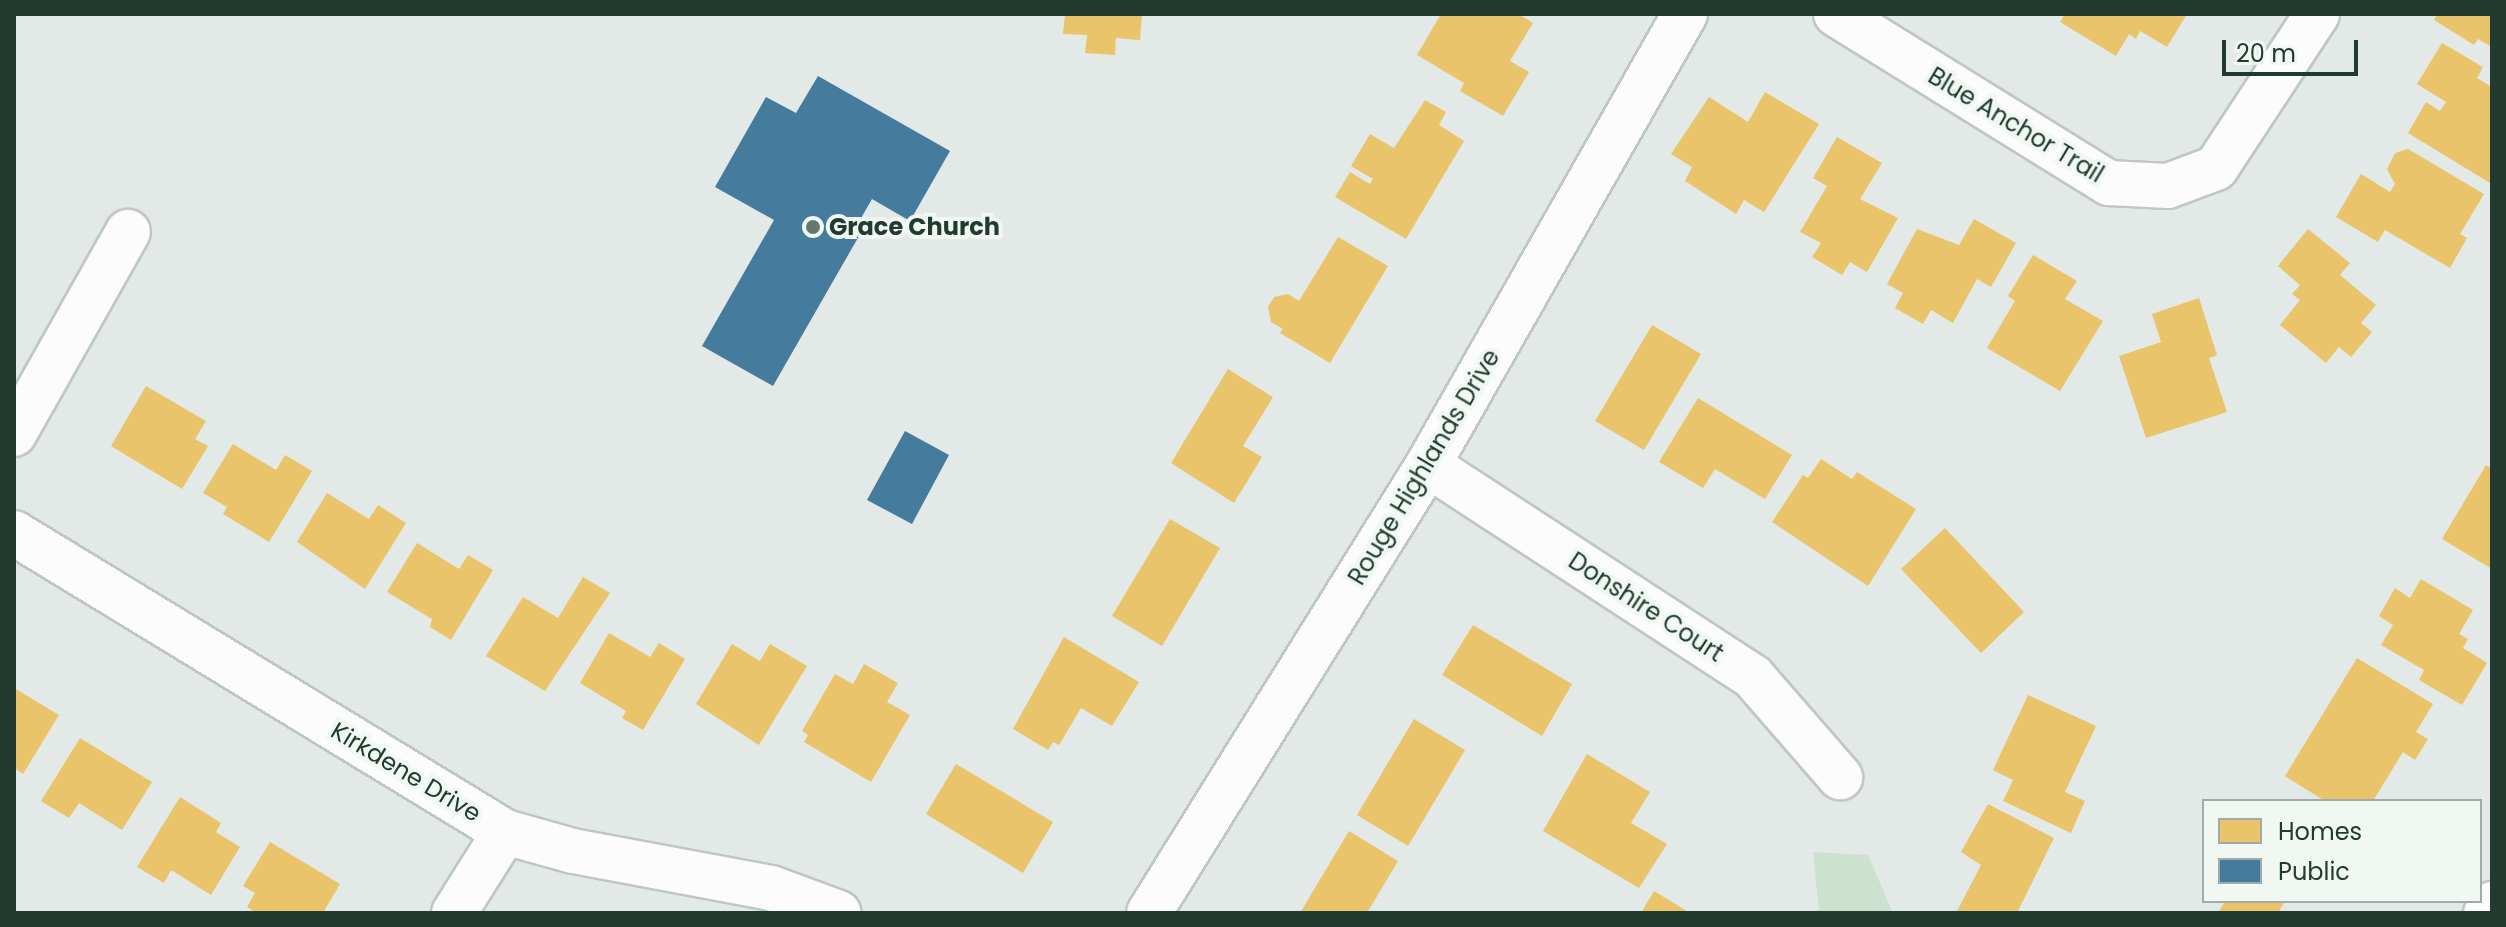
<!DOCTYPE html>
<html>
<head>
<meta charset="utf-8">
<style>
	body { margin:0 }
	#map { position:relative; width:2506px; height:927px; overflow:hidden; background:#e3e9e6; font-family:Poppins,sans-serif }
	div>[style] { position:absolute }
	.green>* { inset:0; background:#cce2d0 }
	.homes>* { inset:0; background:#e9c46a }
	.public>* { inset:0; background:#457b9d }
	.roads { filter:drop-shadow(2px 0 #c0c6c3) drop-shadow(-2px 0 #c0c6c3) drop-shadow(0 2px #c0c6c3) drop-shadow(0 -2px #c0c6c3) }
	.minor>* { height:44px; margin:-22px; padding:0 22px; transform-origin:22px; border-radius:22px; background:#fbfcfb }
	.dots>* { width:22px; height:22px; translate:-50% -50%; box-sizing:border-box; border:4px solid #f1f8f3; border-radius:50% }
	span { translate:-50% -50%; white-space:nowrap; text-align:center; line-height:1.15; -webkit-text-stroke:8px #f1f8f3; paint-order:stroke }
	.street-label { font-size:24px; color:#213b31 }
	.poi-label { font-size:24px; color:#213b31; font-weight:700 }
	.left { translate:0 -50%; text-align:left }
	.frame { position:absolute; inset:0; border:16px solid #213b31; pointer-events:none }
	.legend { position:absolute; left:2202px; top:799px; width:280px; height:104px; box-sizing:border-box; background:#f1f8f3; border:2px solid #9eaca5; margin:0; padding:10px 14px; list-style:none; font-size:24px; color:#213b31 }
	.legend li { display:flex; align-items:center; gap:16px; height:40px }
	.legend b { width:40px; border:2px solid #9eaca5 }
	.scale { position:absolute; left:2222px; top:40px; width:136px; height:36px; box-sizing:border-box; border:4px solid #213b31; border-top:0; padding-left:10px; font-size:24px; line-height:28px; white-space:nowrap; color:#213b31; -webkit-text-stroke:6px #f1f8f3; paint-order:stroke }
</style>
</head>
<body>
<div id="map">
	<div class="green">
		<div style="clip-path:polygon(1813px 852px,1868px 855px,1893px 913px,1819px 913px)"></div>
	</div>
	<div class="homes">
		<div style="clip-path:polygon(1065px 14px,1142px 14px,1140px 40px,1116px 38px,1115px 55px,1085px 53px,1087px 35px,1063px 34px)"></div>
		<div style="clip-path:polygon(1441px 14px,1518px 14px,1533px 23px,1510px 61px,1529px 72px,1503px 116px,1460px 91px,1464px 83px,1417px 55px)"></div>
		<div style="clip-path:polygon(2065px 14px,2187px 14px,2167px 47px,2140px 31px,2136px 39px,2129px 34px,2116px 56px,2060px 22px)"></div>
		<div style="clip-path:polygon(2437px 14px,2492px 14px,2492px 47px,2478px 39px,2474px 45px,2434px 20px)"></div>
		<div style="clip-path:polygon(2442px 43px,2483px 67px,2477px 78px,2492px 87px,2490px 183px,2408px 133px,2426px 102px,2440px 111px,2446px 102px,2417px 84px)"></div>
		<div style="clip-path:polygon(1765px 92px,1819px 124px,1764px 212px,1744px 200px,1736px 214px,1685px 181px,1692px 167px,1671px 154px,1709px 97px,1748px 122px)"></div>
		<div style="clip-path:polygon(1425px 100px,1446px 112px,1439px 125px,1464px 141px,1406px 239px,1335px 197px,1350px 172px,1370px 184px,1373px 179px,1351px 166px,1370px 134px,1394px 148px)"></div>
		<div style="clip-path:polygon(1837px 137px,1882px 163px,1860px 199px,1898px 218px,1867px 272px,1850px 262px,1842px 275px,1812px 257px,1821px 243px,1800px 232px,1827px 186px,1813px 178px)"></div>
		<div style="clip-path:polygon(2408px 149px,2484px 194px,2460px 234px,2467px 238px,2450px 268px,2385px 230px,2378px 242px,2336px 217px,2361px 174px,2390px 192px,2395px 184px,2387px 169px,2395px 153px)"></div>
		<div style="clip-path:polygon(1974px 219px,2016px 243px,1991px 287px,1977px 279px,1953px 323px,1931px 310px,1923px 324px,1895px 308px,1903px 293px,1887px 284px,1917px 229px,1959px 245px)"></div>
		<div style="clip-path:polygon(2308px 229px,2350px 263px,2340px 275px,2376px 305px,2361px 323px,2372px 332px,2351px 357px,2339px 347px,2326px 363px,2280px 325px,2300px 300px,2292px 294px,2300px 285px,2278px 266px)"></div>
		<div style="clip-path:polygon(1338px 237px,1388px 266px,1330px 363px,1280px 333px,1283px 329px,1271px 322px,1268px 307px,1274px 297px,1288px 294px,1299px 301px)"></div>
		<div style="clip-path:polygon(2033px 255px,2077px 281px,2065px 299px,2103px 321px,2060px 391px,1987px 348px,2015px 301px,2008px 296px)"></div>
		<div style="clip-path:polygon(2199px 298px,2217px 355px,2209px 358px,2227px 412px,2146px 438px,2119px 356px,2161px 342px,2152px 314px)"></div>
		<div style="clip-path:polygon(1652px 325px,1701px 354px,1644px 450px,1595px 421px)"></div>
		<div style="clip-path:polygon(1228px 369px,1273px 397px,1243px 446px,1262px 457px,1234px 503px,1171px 463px)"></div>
		<div style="clip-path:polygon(146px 386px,206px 421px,195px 439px,208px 446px,182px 489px,111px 446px)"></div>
		<div style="clip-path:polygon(1698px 398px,1792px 455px,1765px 499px,1715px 469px,1703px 488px,1659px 462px)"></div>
		<div style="clip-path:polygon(233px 444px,276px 470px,285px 455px,312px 471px,269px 542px,223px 514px,227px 507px,203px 493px)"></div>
		<div style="clip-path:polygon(1821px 459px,1852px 479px,1857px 472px,1916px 509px,1868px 586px,1772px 522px,1803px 475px,1808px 478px)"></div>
		<div style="clip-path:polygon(2486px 465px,2492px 469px,2492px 569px,2442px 539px)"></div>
		<div style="clip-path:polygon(327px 493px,369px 519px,378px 505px,406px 523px,365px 589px,297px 542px)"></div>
		<div style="clip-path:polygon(1170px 519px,1220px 548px,1162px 646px,1112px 616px)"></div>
		<div style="clip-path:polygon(1945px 528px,2024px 612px,1981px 653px,1901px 569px)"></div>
		<div style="clip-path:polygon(417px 543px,459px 569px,468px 555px,493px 570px,451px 640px,430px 627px,432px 619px,387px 592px)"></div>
		<div style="clip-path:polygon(583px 577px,610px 593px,545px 691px,486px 656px,523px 597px,558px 618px)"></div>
		<div style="clip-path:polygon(2421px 579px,2473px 610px,2459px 634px,2468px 639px,2463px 648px,2487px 663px,2462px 705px,2419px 680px,2424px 670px,2381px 645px,2393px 625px,2379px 616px,2395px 588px,2410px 598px)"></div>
		<div style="clip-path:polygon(1473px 625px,1572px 684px,1542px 736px,1442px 675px)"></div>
		<div style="clip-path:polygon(609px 633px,650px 657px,659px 643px,685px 659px,643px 730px,622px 718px,626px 711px,580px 683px)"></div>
		<div style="clip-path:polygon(1064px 637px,1139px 682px,1112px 726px,1081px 708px,1059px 745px,1053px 742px,1048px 750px,1013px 729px)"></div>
		<div style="clip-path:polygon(732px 644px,760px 661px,770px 644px,807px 666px,759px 745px,696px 704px)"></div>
		<div style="clip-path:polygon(2357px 658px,2433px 704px,2416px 732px,2428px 739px,2415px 760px,2403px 752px,2373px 801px,2325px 801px,2285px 776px)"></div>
		<div style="clip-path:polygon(864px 664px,898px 683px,887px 702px,910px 715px,871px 782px,804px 742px,808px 735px,802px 731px,835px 674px,853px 684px)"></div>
		<div style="clip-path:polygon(14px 688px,59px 715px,23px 774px,14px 768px)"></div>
		<div style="clip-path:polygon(2028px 695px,2096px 726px,2065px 792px,2085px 801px,2071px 833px,2003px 801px,2013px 780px,1993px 770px)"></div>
		<div style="clip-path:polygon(1414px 719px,1465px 750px,1408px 846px,1357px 815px)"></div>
		<div style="clip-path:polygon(80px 738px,152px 782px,122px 830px,79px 803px,69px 818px,41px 801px)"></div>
		<div style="clip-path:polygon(1587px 754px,1650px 792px,1631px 823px,1667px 844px,1639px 888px,1543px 831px)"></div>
		<div style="clip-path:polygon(956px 764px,1053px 822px,1023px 873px,926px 814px)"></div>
		<div style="clip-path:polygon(180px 797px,221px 823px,216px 832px,240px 847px,211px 895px,171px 870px,164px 883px,137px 867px)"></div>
		<div style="clip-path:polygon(1988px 804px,2054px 838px,2017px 913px,1956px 913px,1981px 865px,1961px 852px)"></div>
		<div style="clip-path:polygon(1349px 831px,1398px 861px,1367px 913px,1300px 913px)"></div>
		<div style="clip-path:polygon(270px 842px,340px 884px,323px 913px,257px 913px,247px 907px,255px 893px,243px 886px)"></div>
		<div style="clip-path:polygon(1654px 891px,1690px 913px,1641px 913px)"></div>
		<div style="clip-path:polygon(2225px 901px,2285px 901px,2278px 913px,2218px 913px)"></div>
	</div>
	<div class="public">
		<div style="clip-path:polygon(818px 76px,950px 151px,910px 221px,872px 199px,853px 232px,859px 236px,773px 386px,702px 346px,774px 220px,715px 187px,766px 97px,796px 113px)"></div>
		<div style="clip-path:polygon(905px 431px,949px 455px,912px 524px,867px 500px)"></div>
	</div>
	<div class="roads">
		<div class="minor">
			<div style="left:1836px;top:14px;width:321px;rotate:31.8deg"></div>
			<div style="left:2109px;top:183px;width:59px;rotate:2.9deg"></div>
			<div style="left:2168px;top:186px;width:51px;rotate:-20.6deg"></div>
			<div style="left:2216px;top:168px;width:184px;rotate:-56.7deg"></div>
			<div style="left:14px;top:434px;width:232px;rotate:-60.6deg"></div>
			<div style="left:1428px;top:465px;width:388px;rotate:33.1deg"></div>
			<div style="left:1753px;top:677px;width:133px;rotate:49deg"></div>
			<div style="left:14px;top:533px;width:575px;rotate:31.34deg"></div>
			<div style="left:505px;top:832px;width:71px;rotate:15.6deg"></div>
			<div style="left:573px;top:851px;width:201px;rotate:10.6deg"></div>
			<div style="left:771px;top:888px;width:72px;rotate:20.2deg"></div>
			<div style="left:454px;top:913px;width:96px;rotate:-57.8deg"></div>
			<div style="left:1149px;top:913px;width:528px;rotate:-58.09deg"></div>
			<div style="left:1428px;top:465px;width:519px;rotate:-60.32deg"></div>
			<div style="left:2486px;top:913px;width:11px;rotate:-56deg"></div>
		</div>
	</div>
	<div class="dots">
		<div style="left:813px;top:227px;background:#657870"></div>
	</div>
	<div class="street-label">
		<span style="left:2016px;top:125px;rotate:31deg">Blue Anchor Trail</span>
		<span style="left:1424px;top:467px;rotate:-59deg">Rouge Highlands Drive</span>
		<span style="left:1646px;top:607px;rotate:33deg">Donshire Court</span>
		<span style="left:406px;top:772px;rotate:31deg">Kirkdene Drive</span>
	</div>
	<div class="poi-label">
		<span class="left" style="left:829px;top:227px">Grace Church</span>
	</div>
	<div class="frame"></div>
	<ul class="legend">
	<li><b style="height:22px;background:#e9c46a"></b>Homes</li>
	<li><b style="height:22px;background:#457b9d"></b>Public</li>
	</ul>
	<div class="scale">20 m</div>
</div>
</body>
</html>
